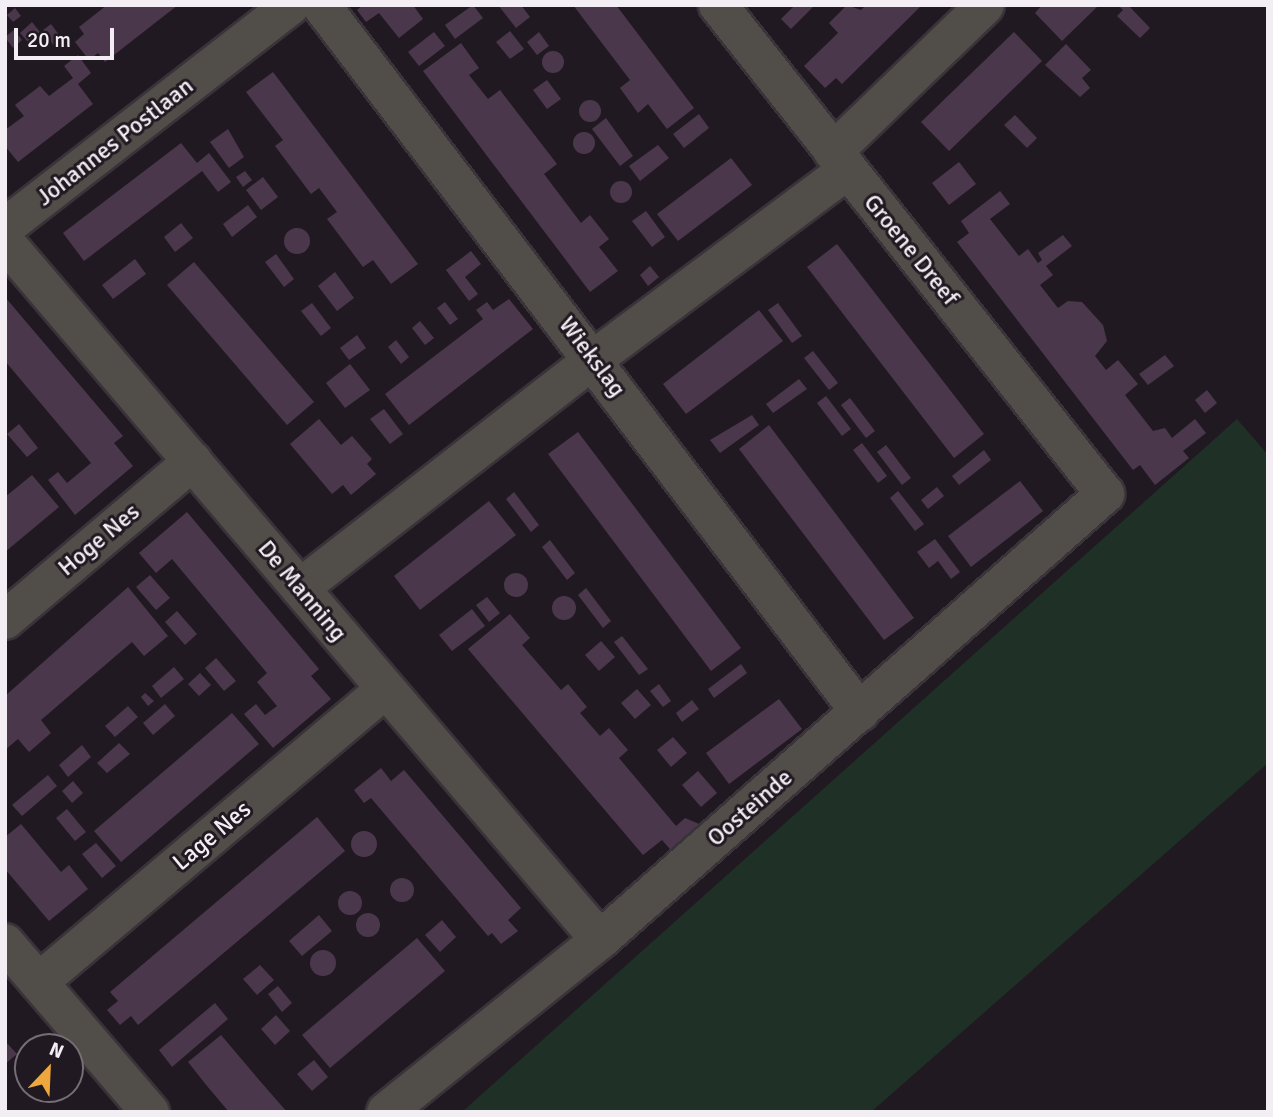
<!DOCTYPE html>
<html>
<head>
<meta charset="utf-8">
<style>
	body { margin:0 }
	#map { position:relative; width:1273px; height:1117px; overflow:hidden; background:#211921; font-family:Signika,sans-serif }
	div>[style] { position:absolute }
	.green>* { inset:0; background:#1f3126 }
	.building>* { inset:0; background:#4b374c }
	.round { border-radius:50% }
	.roads { filter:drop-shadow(2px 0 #3a333a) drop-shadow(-2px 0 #3a333a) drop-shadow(0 2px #3a333a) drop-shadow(0 -2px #3a333a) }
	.minor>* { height:38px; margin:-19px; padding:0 19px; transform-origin:19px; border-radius:19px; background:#514d48 }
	span { translate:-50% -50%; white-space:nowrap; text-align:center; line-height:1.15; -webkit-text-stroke:6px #211921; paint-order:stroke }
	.street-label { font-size:24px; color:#f3eef4 }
	.frame { position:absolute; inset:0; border:7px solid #f3eef4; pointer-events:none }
	.north { position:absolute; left:14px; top:1033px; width:70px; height:70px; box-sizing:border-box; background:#211921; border:2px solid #756e75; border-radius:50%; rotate:23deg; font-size:19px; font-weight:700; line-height:28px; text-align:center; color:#f3eef4 }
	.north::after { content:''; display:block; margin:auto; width:24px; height:32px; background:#eea73d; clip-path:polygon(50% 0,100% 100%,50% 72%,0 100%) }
	.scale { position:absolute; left:14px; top:28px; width:100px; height:32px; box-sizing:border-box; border:4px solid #f3eef4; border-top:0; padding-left:9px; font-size:21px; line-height:24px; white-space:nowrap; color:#f3eef4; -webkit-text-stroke:5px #211921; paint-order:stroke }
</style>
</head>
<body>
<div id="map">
	<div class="green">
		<div style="clip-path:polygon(1237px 419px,1268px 455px,1268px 763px,871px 1112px,462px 1112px)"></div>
	</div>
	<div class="building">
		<div style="clip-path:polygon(107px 5px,178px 5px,105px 62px,98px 53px,89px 60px,75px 42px,84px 34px,79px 27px)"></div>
		<div style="clip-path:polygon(363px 5px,413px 5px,423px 19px,399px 38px,379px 13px,366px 22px,357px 10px)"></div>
		<div style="clip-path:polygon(473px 5px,483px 18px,455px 39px,445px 25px)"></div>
		<div style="clip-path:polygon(498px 5px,521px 5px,530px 17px,516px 28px)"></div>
		<div style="clip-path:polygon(573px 5px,616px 5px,694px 108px,667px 129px,648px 104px,638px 113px,620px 88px,630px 80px)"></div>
		<div style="clip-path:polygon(795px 5px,815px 5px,791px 29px,781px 19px)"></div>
		<div style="clip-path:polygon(847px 5px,861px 10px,866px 5px,922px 5px,842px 84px,836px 78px,825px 88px,804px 66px,838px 33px,829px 23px)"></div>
		<div style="clip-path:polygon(1042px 5px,1099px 5px,1062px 41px,1035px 13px)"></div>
		<div style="clip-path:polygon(1118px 5px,1128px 5px,1150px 28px,1140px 38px,1117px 16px,1123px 10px)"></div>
		<div style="clip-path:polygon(15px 8px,21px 16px,13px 22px,7px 15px)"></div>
		<div style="clip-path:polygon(32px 22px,40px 32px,28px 42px,20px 33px)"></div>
		<div style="clip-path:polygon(51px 24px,65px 43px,56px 49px,43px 30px)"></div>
		<div style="clip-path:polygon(14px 30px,22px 40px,13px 48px,5px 37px)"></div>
		<div style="clip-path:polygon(510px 31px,524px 49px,510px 59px,496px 42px)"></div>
		<div style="clip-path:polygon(434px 32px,445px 46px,419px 66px,408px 52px)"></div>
		<div style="clip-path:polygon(539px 32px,549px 46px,537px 55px,527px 42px)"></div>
		<div style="clip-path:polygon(1014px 32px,1042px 61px,949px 151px,921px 122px)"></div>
		<div style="clip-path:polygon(461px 43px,479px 68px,469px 75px,488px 99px,500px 90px,557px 164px,544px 174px,581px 223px,590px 215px,609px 239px,599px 247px,618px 271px,590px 292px,423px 71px)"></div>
		<div style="clip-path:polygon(1066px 44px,1091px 70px,1082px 78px,1090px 88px,1080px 97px,1045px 65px)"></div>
		<div class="round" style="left:542px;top:51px;width:22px;height:22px"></div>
		<div style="clip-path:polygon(78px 55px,91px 73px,78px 84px,93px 104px,18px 162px,5px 146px,5px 130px,24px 116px,15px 105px,40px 86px,49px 96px,73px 78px,64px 66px)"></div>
		<div style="clip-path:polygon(273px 72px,418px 264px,391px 284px,373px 260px,363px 267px,327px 219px,337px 212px,319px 188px,311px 194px,275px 146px,283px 140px,246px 92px)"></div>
		<div style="clip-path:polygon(547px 80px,561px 99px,547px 109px,533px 90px)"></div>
		<div class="round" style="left:579px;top:100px;width:22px;height:22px"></div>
		<div style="clip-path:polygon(699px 114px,709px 128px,684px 148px,673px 134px)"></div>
		<div style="clip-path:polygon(1015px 115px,1037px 138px,1027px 148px,1004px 125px)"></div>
		<div style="clip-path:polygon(606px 118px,633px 156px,620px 166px,592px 129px)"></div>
		<div style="clip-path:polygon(228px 129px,244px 157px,229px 168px,210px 142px)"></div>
		<div class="round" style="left:573px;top:132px;width:22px;height:22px"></div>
		<div style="clip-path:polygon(181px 143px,197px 163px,209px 153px,231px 182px,218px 192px,202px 171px,84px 261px,63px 233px)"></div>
		<div style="clip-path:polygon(658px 145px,669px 158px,640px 181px,629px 166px)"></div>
		<div style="clip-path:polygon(731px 158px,752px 185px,678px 241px,657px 214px)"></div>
		<div style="clip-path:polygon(959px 162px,976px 184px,949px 205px,932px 183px)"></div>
		<div style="clip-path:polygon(245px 171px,252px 180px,243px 187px,236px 177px)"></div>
		<div style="clip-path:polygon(263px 177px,278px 197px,261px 210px,246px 190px)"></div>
		<div class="round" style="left:610px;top:181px;width:22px;height:22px"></div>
		<div style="clip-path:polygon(1000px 191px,1010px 204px,990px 219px,1019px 256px,1028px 249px,1038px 263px,1042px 260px,1038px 253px,1063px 235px,1072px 246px,1046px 266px,1053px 275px,1040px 285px,1058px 308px,1068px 301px,1082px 302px,1103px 325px,1107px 341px,1095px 356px,1106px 370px,1118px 360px,1138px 384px,1125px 395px,1153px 431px,1165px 428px,1172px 438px,1195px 419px,1206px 433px,1183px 451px,1189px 458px,1155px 485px,1140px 465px,1133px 470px,957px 242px,969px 233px,961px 221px)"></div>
		<div style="clip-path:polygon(248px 205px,257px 217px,232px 237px,223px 224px)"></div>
		<div style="clip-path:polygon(646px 211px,665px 237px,652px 247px,632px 221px)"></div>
		<div style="clip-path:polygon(181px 223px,193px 238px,175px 252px,164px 237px)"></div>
		<div class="round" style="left:284px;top:228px;width:26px;height:26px"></div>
		<div style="clip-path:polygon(837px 244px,984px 434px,954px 458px,807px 267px)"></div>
		<div style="clip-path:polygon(471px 251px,481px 264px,465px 277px,478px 294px,469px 301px,446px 270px)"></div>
		<div style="clip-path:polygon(276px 254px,294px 279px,284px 287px,265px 262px)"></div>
		<div style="clip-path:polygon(135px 259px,146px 274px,113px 299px,102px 285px)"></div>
		<div style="clip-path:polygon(194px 262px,314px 402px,287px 425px,167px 285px)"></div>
		<div style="clip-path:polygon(650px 266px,659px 277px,648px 286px,640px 275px)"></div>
		<div style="clip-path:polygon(335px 272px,354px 298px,337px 311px,318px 286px)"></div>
		<div style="clip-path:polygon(5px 297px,123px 436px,114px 443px,133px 466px,75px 515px,48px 480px,58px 472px,67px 483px,91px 463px,5px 361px)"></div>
		<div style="clip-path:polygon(509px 299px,533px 329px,409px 425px,385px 394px,483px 319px,476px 310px,487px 302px,493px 310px)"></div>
		<div style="clip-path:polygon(445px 302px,458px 319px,450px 325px,437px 308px)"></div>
		<div style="clip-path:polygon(312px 303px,331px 328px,321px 336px,301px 311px)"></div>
		<div style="clip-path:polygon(778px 303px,802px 336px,792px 343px,768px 310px)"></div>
		<div style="clip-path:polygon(759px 310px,783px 341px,686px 414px,663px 384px)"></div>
		<div style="clip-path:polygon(420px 321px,434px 338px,425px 345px,412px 328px)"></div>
		<div style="clip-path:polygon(357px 335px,366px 348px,349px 360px,340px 348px)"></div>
		<div style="clip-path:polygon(396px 340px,409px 357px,401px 364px,388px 347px)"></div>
		<div style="clip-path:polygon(813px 351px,838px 383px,829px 390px,804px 358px)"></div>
		<div style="clip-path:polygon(1165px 355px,1174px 366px,1148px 385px,1139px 374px)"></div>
		<div style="clip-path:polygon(350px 364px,370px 390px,345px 408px,326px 383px)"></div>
		<div style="clip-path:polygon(799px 379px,807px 389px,773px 413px,766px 404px)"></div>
		<div style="clip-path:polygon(1207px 390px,1217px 403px,1205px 413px,1195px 400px)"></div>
		<div style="clip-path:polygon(826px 396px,851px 429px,842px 436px,817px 403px)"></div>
		<div style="clip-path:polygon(850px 398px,875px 431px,866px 438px,841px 405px)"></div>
		<div style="clip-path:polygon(384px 409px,403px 434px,390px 444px,370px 419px)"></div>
		<div style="clip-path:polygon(752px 415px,759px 425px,720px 453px,710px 440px)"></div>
		<div style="clip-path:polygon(319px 419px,341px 445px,352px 436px,372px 459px,367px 464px,376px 474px,351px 495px,343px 485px,332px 494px,290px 444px)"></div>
		<div style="clip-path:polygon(19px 424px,38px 448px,27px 457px,7px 434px)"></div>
		<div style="clip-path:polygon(769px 425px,914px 618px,884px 640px,739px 449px)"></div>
		<div style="clip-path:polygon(578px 432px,741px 648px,711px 671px,548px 454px)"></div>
		<div style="clip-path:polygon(862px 443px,887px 476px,878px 483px,853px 450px)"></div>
		<div style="clip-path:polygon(886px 445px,911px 478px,902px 485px,877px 452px)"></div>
		<div style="clip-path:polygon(984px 450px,991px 460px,959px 485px,952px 476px)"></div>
		<div style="clip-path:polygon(32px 475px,59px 507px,5px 552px,5px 497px)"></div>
		<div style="clip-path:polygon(1020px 481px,1043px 511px,971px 567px,948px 536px)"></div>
		<div style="clip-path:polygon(937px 487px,944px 496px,928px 509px,921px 500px)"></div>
		<div style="clip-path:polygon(898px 491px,924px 524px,915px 531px,890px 498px)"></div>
		<div style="clip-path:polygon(514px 492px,539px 525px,531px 532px,506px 499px)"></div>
		<div style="clip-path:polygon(489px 501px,516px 535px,420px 610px,394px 576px)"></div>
		<div style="clip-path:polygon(187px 512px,319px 669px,311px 676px,331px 699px,273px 748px,244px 714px,256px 704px,265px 715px,277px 706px,257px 682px,267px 673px,172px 559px,156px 573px,139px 553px)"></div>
		<div style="clip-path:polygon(935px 539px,960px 572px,951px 579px,938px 561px,929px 568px,917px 552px)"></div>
		<div style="clip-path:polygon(550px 540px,575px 573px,567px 580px,542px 547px)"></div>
		<div class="round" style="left:504px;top:573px;width:24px;height:24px"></div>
		<div style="clip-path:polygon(150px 575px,170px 598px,156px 610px,136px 587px)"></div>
		<div style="clip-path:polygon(128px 587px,168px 636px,144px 656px,132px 642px,41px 720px,51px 733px,29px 752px,18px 739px,5px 750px,5px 696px)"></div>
		<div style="clip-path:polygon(586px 588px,611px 621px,603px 628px,578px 595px)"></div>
		<div class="round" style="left:552px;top:596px;width:24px;height:24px"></div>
		<div style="clip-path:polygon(487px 597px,500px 613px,489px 622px,476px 605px)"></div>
		<div style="clip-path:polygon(472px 609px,485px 626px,452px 651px,439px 635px)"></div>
		<div style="clip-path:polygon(177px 611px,197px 634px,185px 645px,165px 622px)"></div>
		<div style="clip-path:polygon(510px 614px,530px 638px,522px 645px,561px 690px,568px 684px,587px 707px,580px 713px,600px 736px,609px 728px,628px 750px,619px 758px,676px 826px,685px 818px,709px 828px,676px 856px,662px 840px,643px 855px,468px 649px)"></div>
		<div style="clip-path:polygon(622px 636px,648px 669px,639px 675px,614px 642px)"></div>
		<div style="clip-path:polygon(601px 641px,615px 657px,599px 671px,585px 655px)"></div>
		<div style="clip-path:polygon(216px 658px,236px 681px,224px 691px,205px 668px)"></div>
		<div style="clip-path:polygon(741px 664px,747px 673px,714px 698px,708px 689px)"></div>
		<div style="clip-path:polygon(174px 667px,184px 679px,161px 698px,152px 686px)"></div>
		<div style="clip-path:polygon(200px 673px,211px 685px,199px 696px,188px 684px)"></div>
		<div style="clip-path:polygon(659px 684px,671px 701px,663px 707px,650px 691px)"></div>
		<div style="clip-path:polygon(637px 689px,651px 705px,635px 719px,621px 703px)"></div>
		<div style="clip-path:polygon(145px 693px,154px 701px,148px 706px,141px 697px)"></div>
		<div style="clip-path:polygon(779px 699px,802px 729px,729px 784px,706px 753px)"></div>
		<div style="clip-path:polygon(692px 700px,699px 709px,682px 722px,676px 713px)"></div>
		<div style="clip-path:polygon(165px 704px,175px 716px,153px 735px,143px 723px)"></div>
		<div style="clip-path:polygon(128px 706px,138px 717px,115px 737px,105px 726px)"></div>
		<div style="clip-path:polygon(232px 713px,259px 744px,121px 862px,94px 831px)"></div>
		<div style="clip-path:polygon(673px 737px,687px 753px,671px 767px,657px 750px)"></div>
		<div style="clip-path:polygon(119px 743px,130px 754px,107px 773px,97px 763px)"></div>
		<div style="clip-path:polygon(82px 745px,91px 757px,68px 777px,59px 765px)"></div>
		<div style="clip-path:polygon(381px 768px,391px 781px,404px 770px,521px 908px,508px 920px,518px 931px,501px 944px,492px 933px,488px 936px,371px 798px,364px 803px,354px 790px)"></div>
		<div style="clip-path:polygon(698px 771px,717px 793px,701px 807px,682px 785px)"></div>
		<div style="clip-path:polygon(48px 775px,57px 786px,22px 816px,12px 805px)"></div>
		<div style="clip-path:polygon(73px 781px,83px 793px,72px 803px,62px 791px)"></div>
		<div style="clip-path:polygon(67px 809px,86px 832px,75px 841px,56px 818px)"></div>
		<div style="clip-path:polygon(317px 817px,345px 851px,138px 1025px,131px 1016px,120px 1025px,107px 1010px,118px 1001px,110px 992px)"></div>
		<div style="clip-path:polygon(21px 824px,61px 872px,69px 865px,88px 889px,49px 921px,5px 869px,5px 837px)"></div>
		<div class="round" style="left:351px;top:831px;width:26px;height:26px"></div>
		<div style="clip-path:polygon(96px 843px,116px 866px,102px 878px,82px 854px)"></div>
		<div class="round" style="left:390px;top:878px;width:24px;height:24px"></div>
		<div class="round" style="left:338px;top:891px;width:24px;height:24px"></div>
		<div class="round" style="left:356px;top:913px;width:24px;height:24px"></div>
		<div style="clip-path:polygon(319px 915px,332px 931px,302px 956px,289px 941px)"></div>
		<div style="clip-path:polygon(442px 920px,456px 937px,440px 952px,425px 935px)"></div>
		<div style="clip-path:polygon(417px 938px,445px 971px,330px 1068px,302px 1035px)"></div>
		<div class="round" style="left:310px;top:950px;width:26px;height:26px"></div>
		<div style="clip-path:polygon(260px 965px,274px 980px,257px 995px,243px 979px)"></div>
		<div style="clip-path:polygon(278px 986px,292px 1003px,282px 1012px,268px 994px)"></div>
		<div style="clip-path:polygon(215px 1003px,228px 1019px,172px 1067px,159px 1050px)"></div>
		<div style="clip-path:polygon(276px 1015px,290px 1031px,275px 1045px,261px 1029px)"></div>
		<div style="clip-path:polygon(221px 1035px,260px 1081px,287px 1112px,229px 1112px,207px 1086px,188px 1062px)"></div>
		<div style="clip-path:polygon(5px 1041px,17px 1054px,5px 1064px)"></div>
		<div style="clip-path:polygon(314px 1060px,328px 1077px,312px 1091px,297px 1074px)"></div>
	</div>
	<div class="roads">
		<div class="minor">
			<div style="left:321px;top:5px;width:889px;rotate:52.68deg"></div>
			<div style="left:833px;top:152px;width:211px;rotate:-44deg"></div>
			<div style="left:5px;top:227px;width:362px;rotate:-37.8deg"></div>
			<div style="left:5px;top:242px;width:917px;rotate:49.55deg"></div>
			<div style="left:300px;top:588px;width:373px;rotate:-37.9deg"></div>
			<div style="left:594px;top:359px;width:317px;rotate:-36.7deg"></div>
			<div style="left:5px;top:620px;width:246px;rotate:-40.2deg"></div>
			<div style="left:5px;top:943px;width:223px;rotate:49.4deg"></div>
			<div style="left:39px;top:982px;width:453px;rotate:-40.2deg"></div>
			<div style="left:386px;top:1112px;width:275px;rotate:-38.8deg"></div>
			<div style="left:600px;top:940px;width:674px;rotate:-41.45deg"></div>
			<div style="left:1105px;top:494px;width:624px;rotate:-128.36deg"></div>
		</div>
	</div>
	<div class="street-label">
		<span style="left:115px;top:142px;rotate:-38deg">Johannes Postlaan</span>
		<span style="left:911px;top:250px;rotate:51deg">Groene Dreef</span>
		<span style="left:592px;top:357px;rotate:53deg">Wiekslag</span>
		<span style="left:99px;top:540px;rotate:-40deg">Hoge Nes</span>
		<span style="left:302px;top:591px;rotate:50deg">De Manning</span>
		<span style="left:750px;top:808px;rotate:-41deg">Oosteinde</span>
		<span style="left:212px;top:836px;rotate:-40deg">Lage Nes</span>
	</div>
	<div class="frame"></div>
	<div class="north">N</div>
	<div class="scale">20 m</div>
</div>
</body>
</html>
